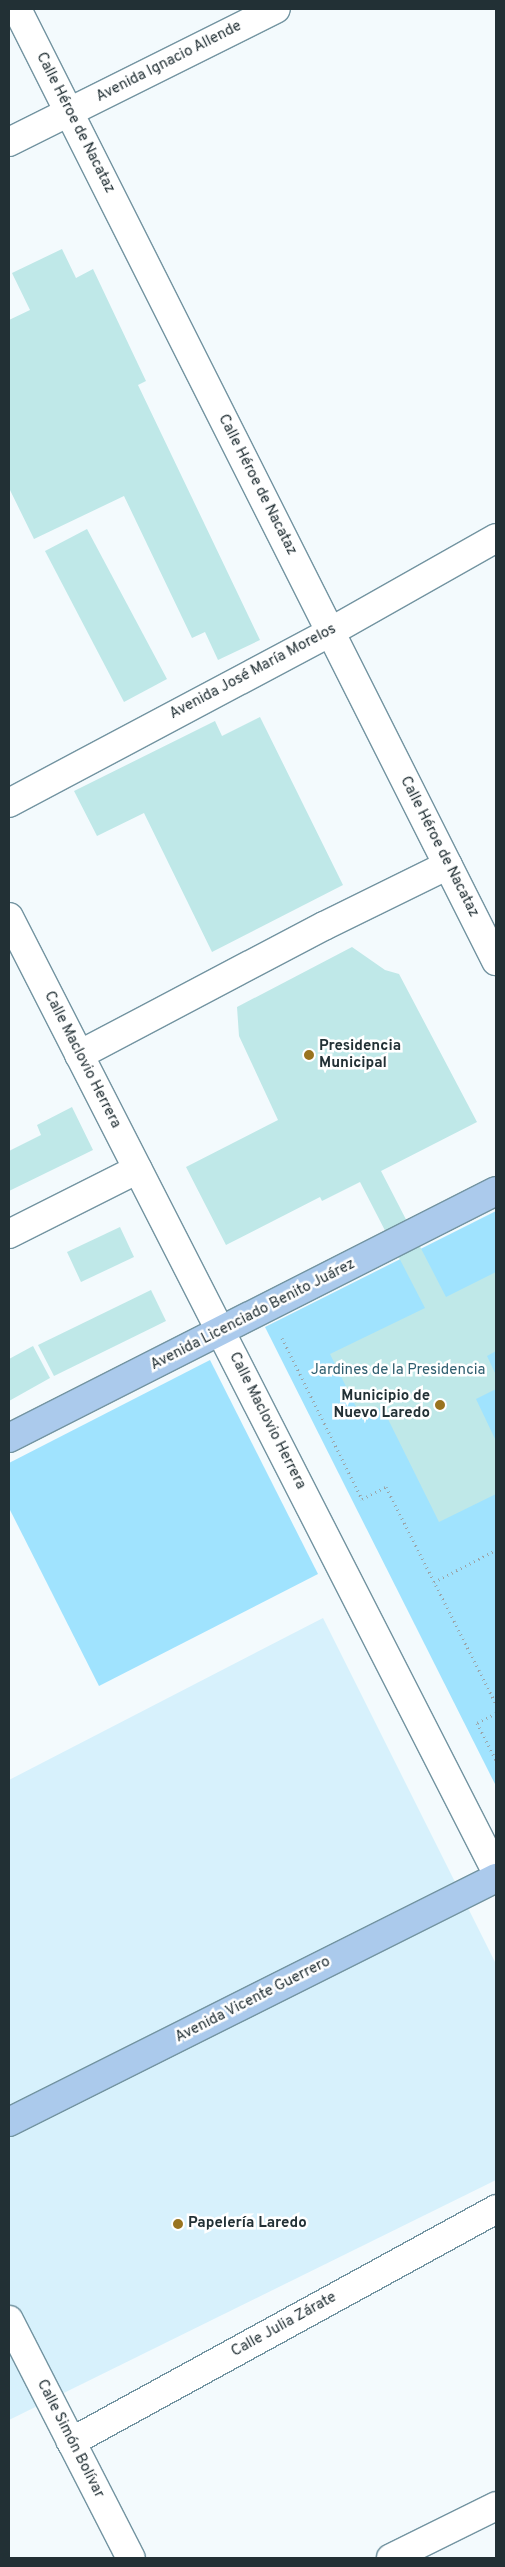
<!DOCTYPE html>
<html>
<head>
<meta charset="utf-8">
<style>
	body { margin:0 }
	#map { position:relative; width:505px; height:2567px; overflow:hidden; background:#f3fafd; font-family:Overpass,sans-serif }
	div>[style] { position:absolute }
	.built>* { inset:0; background:#d7f1fc }
	.green>* { inset:0; background:#a0e3fe }
	.building>* { inset:0; background:#bfe8e8 }
	.path>* { height:3px; margin-top:-1.5px; transform-origin:0; background:repeating-linear-gradient(90deg,#9ba5a9 0 1px,transparent 0 5px) }
	.roads { filter:drop-shadow(1px 0 #7394a1) drop-shadow(-1px 0 #7394a1) drop-shadow(0 1px #7394a1) drop-shadow(0 -1px #7394a1) }
	.minor>* { height:28px; margin:-14px; padding:0 14px; transform-origin:14px; border-radius:14px; background:#fff }
	.major>* { height:28px; margin:-14px; padding:0 14px; transform-origin:14px; border-radius:14px; background:#abcaec }
	.dots>* { width:14px; height:14px; translate:-50% -50%; box-sizing:border-box; border:2px solid #fff; border-radius:50% }
	span { translate:-50% -50%; white-space:nowrap; text-align:center; line-height:1.15; -webkit-text-stroke:5px #fff; paint-order:stroke }
	.street-label { font-size:15px; color:#223035 }
	.poi-label { font-size:15px; color:#223035; font-weight:700 }
	.left { translate:0 -50%; text-align:left }
	.right { translate:-100% -50%; text-align:right }
	.park-label { font-size:15px; color:#2f5e6f }
	.frame { position:absolute; inset:0; border:10px solid #223035; pointer-events:none }
</style>
</head>
<body>
<div id="map">
	<div class="built">
		<div style="clip-path:polygon(323px 1618px,496px 1964px,496px 2180px,9px 2420px,9px 1780px)"></div>
	</div>
	<div class="green">
		<div style="clip-path:polygon(496px 1211px,496px 1786px,265px 1327px)"></div>
		<div style="clip-path:polygon(210px 1360px,318px 1574px,99px 1686px,9px 1508px,9px 1463px)"></div>
	</div>
	<div class="building">
		<div style="clip-path:polygon(62px 249px,76px 278px,93px 269px,146px 381px,138px 385px,260px 640px,218px 660px,205px 632px,192px 638px,124px 496px,34px 539px,9px 488px,9px 320px,30px 310px,12px 273px)"></div>
		<div style="clip-path:polygon(87px 529px,167px 679px,124px 702px,45px 551px)"></div>
		<div style="clip-path:polygon(260px 717px,343px 885px,212px 952px,144px 813px,97px 836px,74px 791px,215px 721px,222px 736px)"></div>
		<div style="clip-path:polygon(352px 947px,385px 970px,399px 974px,477px 1122px,381px 1171px,446px 1297px,496px 1272px,496px 1351px,487px 1356px,496px 1375px,496px 1389px,476px 1399px,496px 1441px,496px 1494px,439px 1522px,382px 1407px,361px 1417px,330px 1354px,425px 1308px,360px 1182px,322px 1201px,320px 1197px,226px 1245px,186px 1167px,278px 1120px,239px 1036px,237px 1007px)"></div>
		<div style="clip-path:polygon(72px 1107px,93px 1150px,9px 1191px,9px 1151px,41px 1135px,37px 1125px)"></div>
		<div style="clip-path:polygon(120px 1227px,134px 1257px,81px 1282px,67px 1252px)"></div>
		<div style="clip-path:polygon(151px 1290px,166px 1321px,54px 1376px,38px 1345px)"></div>
		<div style="clip-path:polygon(33px 1346px,50px 1378px,9px 1401px,9px 1359px)"></div>
	</div>
	<div class="path">
		<div style="left:282px;top:1338px;width:180px;rotate:63.6deg"></div>
		<div style="left:362px;top:1499px;width:27px;rotate:-27deg"></div>
		<div style="left:386px;top:1487px;width:243px;rotate:63.1deg"></div>
		<div style="left:434px;top:1582px;width:70px;rotate:-27.3deg"></div>
		<div style="left:496px;top:1713px;width:21px;rotate:152deg"></div>
		<div style="left:477px;top:1723px;width:42px;rotate:62.8deg"></div>
	</div>
	<div class="roads">
		<div class="minor">
			<div style="left:17px;top:9px;width:1066px;rotate:63.29deg"></div>
			<div style="left:9px;top:142px;width:298px;rotate:-26.5deg"></div>
			<div style="left:9px;top:803px;width:364px;rotate:-28deg"></div>
			<div style="left:330px;top:632px;width:191px;rotate:-29.5deg"></div>
			<div style="left:9px;top:917px;width:1071px;rotate:62.96deg"></div>
			<div style="left:79px;top:1055px;width:277px;rotate:-27.8deg"></div>
			<div style="left:324px;top:926px;width:138px;rotate:-26.2deg"></div>
			<div style="left:9px;top:1234px;width:144px;rotate:-26.7deg"></div>
			<div style="left:9px;top:2320px;width:267px;rotate:62.9deg"></div>
			<div style="left:71px;top:2442px;width:485px;rotate:-28.7deg"></div>
			<div style="left:391px;top:2558px;width:117px;rotate:-26.3deg"></div>
		</div>
		<div class="major">
			<div style="left:9px;top:1438px;width:546px;rotate:-26.89deg"></div>
			<div style="left:9px;top:2122px;width:545px;rotate:-26.61deg"></div>
		</div>
	</div>
	<div class="dots">
		<div style="left:309px;top:1055px;background:#99741f"></div>
		<div style="left:440px;top:1405px;background:#99741f"></div>
		<div style="left:178px;top:2224px;background:#99741f"></div>
	</div>
	<div class="street-label">
		<span style="left:169px;top:62px;rotate:-27deg">Avenida Ignacio Allende</span>
		<span style="left:75px;top:123px;rotate:63deg">Calle Héroe de Nacataz</span>
		<span style="left:257px;top:485px;rotate:63deg">Calle Héroe de Nacataz</span>
		<span style="left:253px;top:672px;rotate:-28deg">Avenida José María Morelos</span>
		<span style="left:439px;top:847px;rotate:63deg">Calle Héroe de Nacataz</span>
		<span style="left:82px;top:1060px;rotate:63deg">Calle Maclovio Herrera</span>
		<span style="left:253px;top:1315px;rotate:-27deg">Avenida Licenciado Benito Juárez</span>
		<span style="left:267px;top:1421px;rotate:63deg">Calle Maclovio Herrera</span>
		<span style="left:253px;top:2000px;rotate:-27deg">Avenida Vicente Guerrero</span>
		<span style="left:284px;top:2325px;rotate:-29deg">Calle Julia Zárate</span>
		<span style="left:70px;top:2439px;rotate:63deg">Calle Simón Bolívar</span>
	</div>
	<div class="poi-label">
		<span class="left" style="left:319px;top:1055px">Presidencia<br>Municipal</span>
		<span class="right" style="left:430px;top:1405px">Municipio de<br>Nuevo Laredo</span>
		<span class="left" style="left:188px;top:2224px">Papelería Laredo</span>
	</div>
	<div class="park-label">
		<span style="left:398px;top:1371px">Jardines de la Presidencia</span>
	</div>
	<div class="frame"></div>
</div>
</body>
</html>
